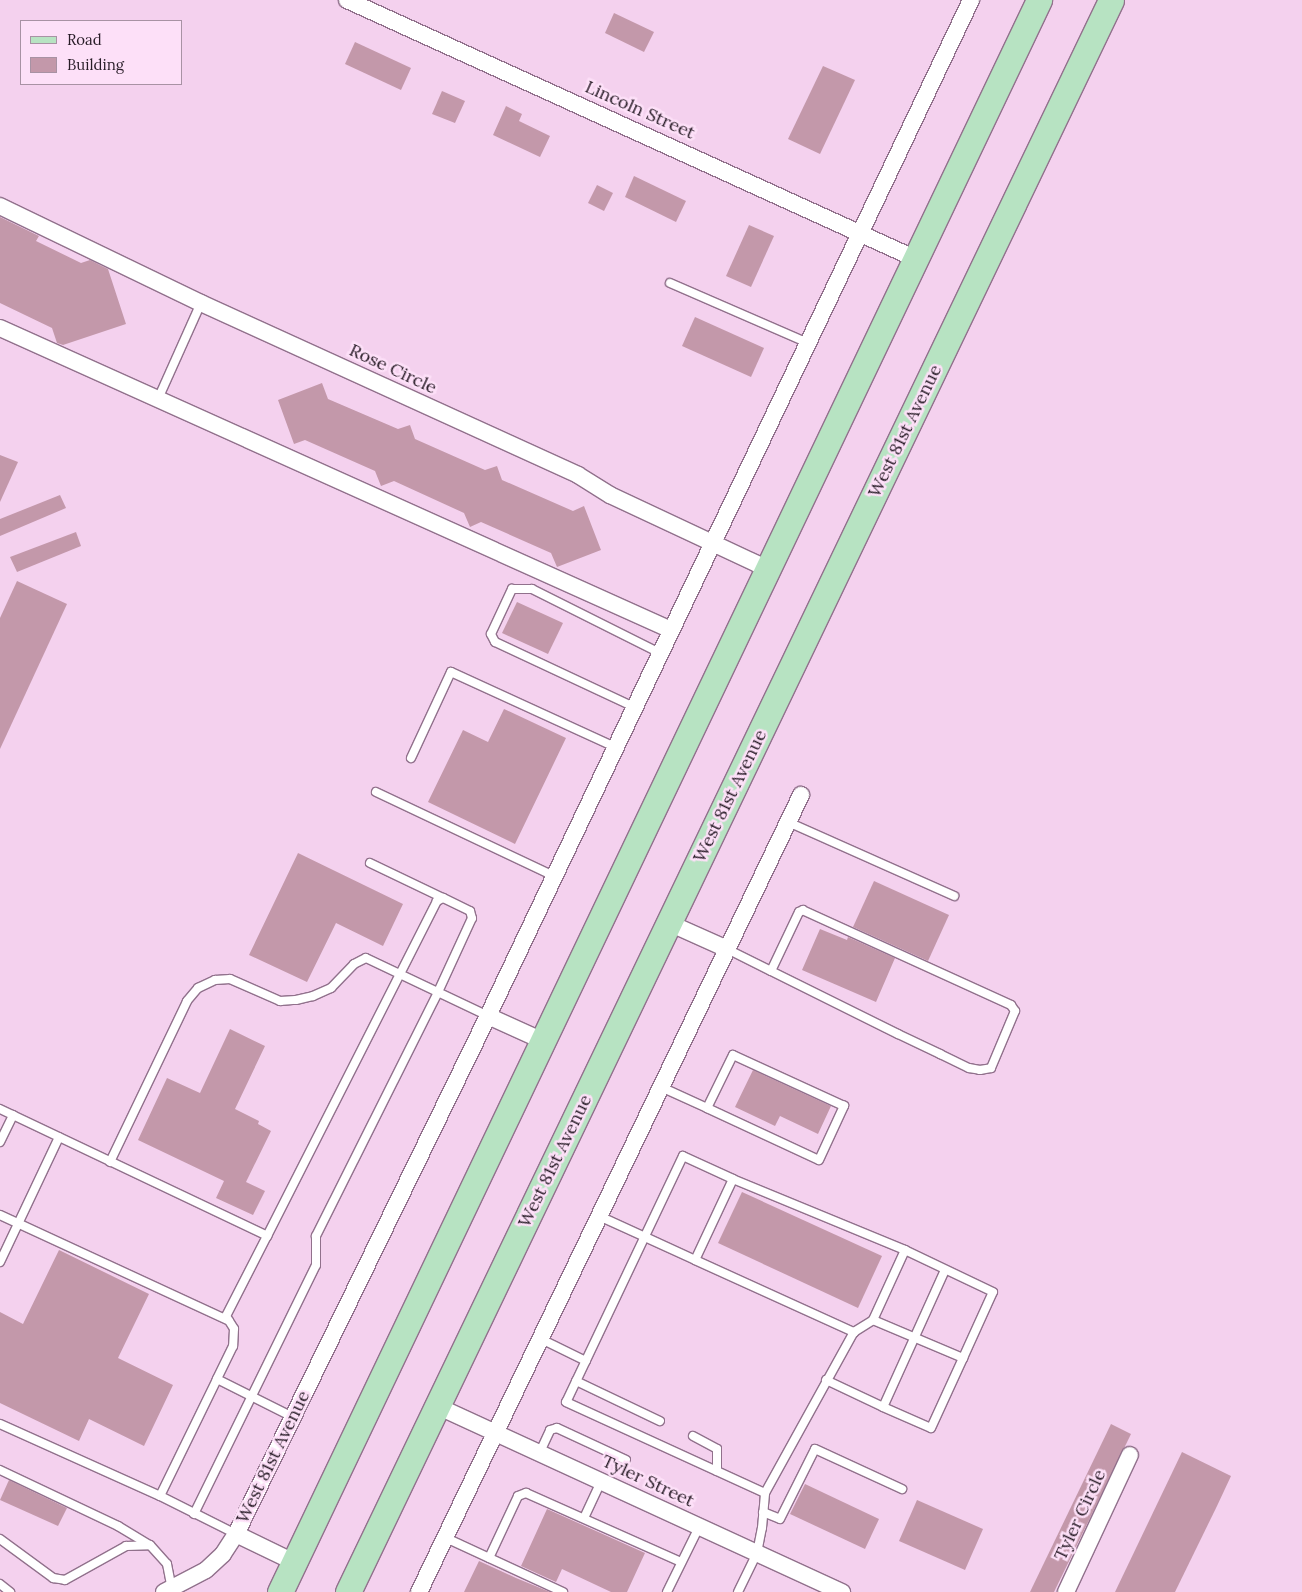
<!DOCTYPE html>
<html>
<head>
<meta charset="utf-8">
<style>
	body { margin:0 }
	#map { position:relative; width:1302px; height:1592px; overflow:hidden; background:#f4d1ee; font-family:Lora,serif }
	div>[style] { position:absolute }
	.building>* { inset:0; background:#c398aa }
	.roads { filter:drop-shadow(1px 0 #91718c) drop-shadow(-1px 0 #91718c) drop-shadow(0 1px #91718c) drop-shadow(0 -1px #91718c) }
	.service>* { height:8px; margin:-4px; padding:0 4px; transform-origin:4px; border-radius:4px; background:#fff }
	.minor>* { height:16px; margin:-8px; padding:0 8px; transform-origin:8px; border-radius:8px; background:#fff }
	.primary>* { height:25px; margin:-12.5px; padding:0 12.5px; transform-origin:12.5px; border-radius:12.5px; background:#b7e3c2 }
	span { translate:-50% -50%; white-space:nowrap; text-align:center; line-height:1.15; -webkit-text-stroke:5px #fde0f8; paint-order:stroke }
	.street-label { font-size:18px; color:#281c27 }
	.legend { position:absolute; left:20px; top:20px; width:162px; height:65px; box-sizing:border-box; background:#fde0f8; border:1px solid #a892a4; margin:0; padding:6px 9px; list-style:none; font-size:15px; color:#281c27 }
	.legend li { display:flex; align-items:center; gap:10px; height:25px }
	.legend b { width:25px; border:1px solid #a892a4 }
</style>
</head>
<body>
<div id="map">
	<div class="building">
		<div style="clip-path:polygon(614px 13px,654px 32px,644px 52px,605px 33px)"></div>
		<div style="clip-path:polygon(355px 42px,411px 68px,401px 90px,345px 64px)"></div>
		<div style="clip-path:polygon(823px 66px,855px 80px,820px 154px,788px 139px)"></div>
		<div style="clip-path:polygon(442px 91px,465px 101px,455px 123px,432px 114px)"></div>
		<div style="clip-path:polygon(506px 106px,522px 114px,519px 121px,550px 136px,540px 157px,493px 135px)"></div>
		<div style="clip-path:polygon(634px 176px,686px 201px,676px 222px,625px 197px)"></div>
		<div style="clip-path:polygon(597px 185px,613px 193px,604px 211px,588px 203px)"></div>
		<div style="clip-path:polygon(0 217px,39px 236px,36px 241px,81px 263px,90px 260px,108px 269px,126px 324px,63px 345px,57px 343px,52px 328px,0 303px)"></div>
		<div style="clip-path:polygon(749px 225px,774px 236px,751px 287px,726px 276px)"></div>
		<div style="clip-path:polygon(695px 317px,764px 348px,751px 377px,682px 346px)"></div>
		<div style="clip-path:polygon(322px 383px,328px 399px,398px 429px,410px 425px,415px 439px,485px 470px,497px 466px,502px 480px,573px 511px,584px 506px,601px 550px,557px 567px,551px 553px,481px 522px,470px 527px,464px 513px,394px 481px,381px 486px,375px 471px,305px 440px,294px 444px,278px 400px)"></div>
		<div style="clip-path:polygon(0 455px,18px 462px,0 502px)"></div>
		<div style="clip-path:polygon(60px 495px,66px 508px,0 536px,0 519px)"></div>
		<div style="clip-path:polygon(76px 532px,81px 546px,17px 572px,10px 557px)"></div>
		<div style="clip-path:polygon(17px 581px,67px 604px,0 749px,0 618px)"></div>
		<div style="clip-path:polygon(517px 602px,563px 623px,548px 654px,502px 633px)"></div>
		<div style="clip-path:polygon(504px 709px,566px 738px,515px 844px,428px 802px,463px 730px,488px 742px)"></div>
		<div style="clip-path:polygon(298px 853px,403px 904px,383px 946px,336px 923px,307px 982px,249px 955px)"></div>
		<div style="clip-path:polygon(874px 881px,949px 915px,928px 961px,853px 927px)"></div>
		<div style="clip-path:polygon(820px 929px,847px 940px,848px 937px,895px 958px,876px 1002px,802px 970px)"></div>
		<div style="clip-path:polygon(230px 1029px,265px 1046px,235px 1109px,259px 1121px,258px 1124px,271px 1131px,246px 1182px,265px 1191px,253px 1215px,216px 1198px,224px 1181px,138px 1140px,167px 1078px,200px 1093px)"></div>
		<div style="clip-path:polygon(753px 1070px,831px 1106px,818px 1134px,780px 1116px,775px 1126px,735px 1107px)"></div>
		<div style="clip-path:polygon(742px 1192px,882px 1256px,858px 1308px,718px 1243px)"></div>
		<div style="clip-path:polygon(59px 1250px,149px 1294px,118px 1358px,173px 1385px,144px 1446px,89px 1419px,79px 1441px,0 1403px,0 1312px,23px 1324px)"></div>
		<div style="clip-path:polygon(1111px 1424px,1131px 1434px,1054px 1592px,1030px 1592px)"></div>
		<div style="clip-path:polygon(1182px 1452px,1231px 1476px,1217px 1506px,1175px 1592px,1115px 1592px)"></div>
		<div style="clip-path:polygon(9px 1480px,67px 1508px,58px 1526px,0 1500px)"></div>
		<div style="clip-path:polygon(805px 1484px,879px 1519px,865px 1549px,790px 1514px)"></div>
		<div style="clip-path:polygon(917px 1500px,983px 1529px,965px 1570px,899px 1541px)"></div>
		<div style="clip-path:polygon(547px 1509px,645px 1553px,627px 1592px,611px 1592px,562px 1569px,556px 1582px,521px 1566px)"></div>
		<div style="clip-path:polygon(479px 1561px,516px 1578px,550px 1592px,464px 1592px)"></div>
	</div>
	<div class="roads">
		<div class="service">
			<div style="left:670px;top:283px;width:150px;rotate:23.5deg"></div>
			<div style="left:158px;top:399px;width:105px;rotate:-65.9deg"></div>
			<div style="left:634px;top:707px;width:153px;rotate:-154.9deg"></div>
			<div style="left:495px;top:642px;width:9px;rotate:-117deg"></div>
			<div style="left:491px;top:634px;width:50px;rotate:-65deg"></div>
			<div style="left:512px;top:589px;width:20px"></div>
			<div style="left:532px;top:589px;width:143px;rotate:26.6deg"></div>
			<div style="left:411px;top:758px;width:95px;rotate:-65.1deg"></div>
			<div style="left:451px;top:672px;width:180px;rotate:24.6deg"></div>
			<div style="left:376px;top:792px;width:197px;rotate:25.3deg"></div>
			<div style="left:788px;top:822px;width:182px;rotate:24deg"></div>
			<div style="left:370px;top:863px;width:81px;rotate:25.6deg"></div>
			<div style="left:727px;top:949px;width:49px;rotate:26.6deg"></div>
			<div style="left:771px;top:971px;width:142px;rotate:26.4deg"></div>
			<div style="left:898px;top:1034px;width:47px;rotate:25.5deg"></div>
			<div style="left:940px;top:1054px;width:32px;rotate:26deg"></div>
			<div style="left:969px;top:1068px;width:11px;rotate:10deg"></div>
			<div style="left:980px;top:1070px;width:11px;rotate:-10deg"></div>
			<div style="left:991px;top:1068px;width:62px;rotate:-67.2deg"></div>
			<div style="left:1015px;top:1011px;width:7px;rotate:-124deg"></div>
			<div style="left:1011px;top:1005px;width:229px;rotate:-155.5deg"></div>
			<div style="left:803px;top:910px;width:4px;rotate:153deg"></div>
			<div style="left:799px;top:912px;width:65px;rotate:115.4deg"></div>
			<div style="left:661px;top:1087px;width:51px;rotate:24.5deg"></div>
			<div style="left:707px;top:1108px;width:123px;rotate:24.9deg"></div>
			<div style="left:819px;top:1160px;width:60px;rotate:-65.2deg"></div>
			<div style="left:844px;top:1106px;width:122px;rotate:-155.3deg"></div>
			<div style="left:733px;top:1055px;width:59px;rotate:116.1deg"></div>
			<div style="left:0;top:1109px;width:296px;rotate:25.4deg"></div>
			<div style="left:267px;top:1236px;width:90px;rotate:117.1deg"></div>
			<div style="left:226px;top:1316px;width:15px;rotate:58deg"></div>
			<div style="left:234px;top:1329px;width:17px;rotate:93deg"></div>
			<div style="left:233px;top:1346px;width:37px;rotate:116deg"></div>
			<div style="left:0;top:1142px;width:30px;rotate:-64deg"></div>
			<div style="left:110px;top:1162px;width:178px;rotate:-64.4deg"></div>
			<div style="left:187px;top:1001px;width:17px;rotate:-50deg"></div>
			<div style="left:198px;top:988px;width:19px;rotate:-25deg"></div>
			<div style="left:215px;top:980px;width:15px;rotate:-4deg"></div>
			<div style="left:230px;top:979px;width:55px;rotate:23.7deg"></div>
			<div style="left:280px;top:1001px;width:16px;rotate:-4deg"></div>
			<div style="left:296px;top:1000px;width:17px;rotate:-13deg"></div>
			<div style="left:313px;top:996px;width:20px;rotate:-24deg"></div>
			<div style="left:331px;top:988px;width:33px;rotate:-46deg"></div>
			<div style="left:354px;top:964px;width:13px;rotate:-27deg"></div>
			<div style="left:366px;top:958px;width:135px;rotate:25.4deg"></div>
			<div style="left:733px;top:1179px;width:55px;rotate:-155.3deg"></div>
			<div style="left:683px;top:1156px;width:272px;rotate:115.4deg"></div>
			<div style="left:566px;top:1402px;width:219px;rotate:24.6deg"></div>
			<div style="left:765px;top:1493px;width:184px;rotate:-61.1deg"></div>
			<div style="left:0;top:1215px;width:252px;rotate:24.8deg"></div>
			<div style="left:599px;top:1216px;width:51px;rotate:24.5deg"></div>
			<div style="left:645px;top:1237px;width:55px;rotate:24.7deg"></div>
			<div style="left:695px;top:1260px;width:175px;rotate:24.4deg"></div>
			<div style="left:854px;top:1332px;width:22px;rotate:-32deg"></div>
			<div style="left:873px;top:1320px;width:77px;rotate:-65.4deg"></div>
			<div style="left:905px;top:1250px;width:186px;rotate:-157.6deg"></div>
			<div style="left:733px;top:1179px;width:89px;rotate:115.1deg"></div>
			<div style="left:0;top:1262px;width:138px;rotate:-64.7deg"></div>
			<div style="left:945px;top:1270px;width:150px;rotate:114.3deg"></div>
			<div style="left:883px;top:1407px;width:52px;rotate:23.6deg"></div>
			<div style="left:931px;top:1428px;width:77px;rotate:-65.4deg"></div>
			<div style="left:873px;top:1320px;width:98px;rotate:22.9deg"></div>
			<div style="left:963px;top:1358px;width:72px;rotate:-65.6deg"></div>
			<div style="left:993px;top:1292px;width:98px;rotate:-154.5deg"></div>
			<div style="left:541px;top:1339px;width:50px;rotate:26.1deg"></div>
			<div style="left:826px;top:1380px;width:63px;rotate:25.3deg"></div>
			<div style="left:576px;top:1381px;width:93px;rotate:25.5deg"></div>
			<div style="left:0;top:1424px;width:175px;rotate:24.2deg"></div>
			<div style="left:693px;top:1436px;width:27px;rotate:28deg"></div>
			<div style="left:717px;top:1449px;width:22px;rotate:90deg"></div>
			<div style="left:539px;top:1454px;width:26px;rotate:-65deg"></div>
			<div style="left:550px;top:1430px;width:7px;rotate:-16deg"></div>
			<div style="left:557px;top:1428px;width:76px;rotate:24.9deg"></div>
			<div style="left:0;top:1470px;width:131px;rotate:25.4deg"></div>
			<div style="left:118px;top:1526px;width:37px;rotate:31deg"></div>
			<div style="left:763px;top:1512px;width:18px;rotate:22deg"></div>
			<div style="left:780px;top:1519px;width:78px;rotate:-63.4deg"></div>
			<div style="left:815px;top:1449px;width:96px;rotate:24.7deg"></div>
			<div style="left:194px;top:1514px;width:277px;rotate:-63.9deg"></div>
			<div style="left:316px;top:1265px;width:29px;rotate:-90deg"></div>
			<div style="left:316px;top:1236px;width:273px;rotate:-63.4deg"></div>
			<div style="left:438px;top:992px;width:81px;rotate:-65.3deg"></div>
			<div style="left:472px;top:918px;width:7px;rotate:-106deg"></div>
			<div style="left:470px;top:911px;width:30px;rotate:-154deg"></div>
			<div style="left:443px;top:898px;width:7px;rotate:153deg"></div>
			<div style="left:437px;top:901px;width:376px;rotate:116.9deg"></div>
			<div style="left:584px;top:1518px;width:40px;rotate:-65deg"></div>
			<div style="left:236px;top:1534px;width:85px;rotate:-153.4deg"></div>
			<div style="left:160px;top:1496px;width:130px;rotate:-64deg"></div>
			<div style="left:217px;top:1379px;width:85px;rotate:26.6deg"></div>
			<div style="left:446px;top:1538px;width:129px;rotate:24.8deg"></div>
			<div style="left:0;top:1539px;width:66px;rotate:36.3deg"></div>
			<div style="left:53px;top:1578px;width:12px;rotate:9deg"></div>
			<div style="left:65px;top:1580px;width:70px;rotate:-29.1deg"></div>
			<div style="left:126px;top:1546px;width:24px;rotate:-2deg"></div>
			<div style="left:150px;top:1545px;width:25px;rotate:48deg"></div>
			<div style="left:167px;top:1564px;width:25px;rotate:79deg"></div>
			<div style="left:489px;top:1558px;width:68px;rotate:-64.9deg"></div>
			<div style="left:518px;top:1496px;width:9px;rotate:-21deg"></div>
			<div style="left:526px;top:1493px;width:170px;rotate:24deg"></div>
			<div style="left:0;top:1584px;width:13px;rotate:39deg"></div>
			<div style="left:667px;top:1592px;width:72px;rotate:-63.8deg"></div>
			<div style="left:738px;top:1592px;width:43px;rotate:-64deg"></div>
			<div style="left:757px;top:1553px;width:25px;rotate:-79deg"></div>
			<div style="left:762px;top:1528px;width:35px;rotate:-85deg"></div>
		</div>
		<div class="minor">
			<div style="left:347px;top:0;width:625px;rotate:24.47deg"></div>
			<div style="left:0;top:206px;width:223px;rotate:25.8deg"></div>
			<div style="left:201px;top:303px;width:414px;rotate:24.5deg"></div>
			<div style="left:578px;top:475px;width:38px;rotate:32deg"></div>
			<div style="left:610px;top:495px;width:174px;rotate:25.1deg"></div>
			<div style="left:0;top:328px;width:736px;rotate:24.23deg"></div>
			<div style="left:669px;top:923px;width:64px;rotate:24.1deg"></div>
			<div style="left:488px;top:1016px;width:60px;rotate:24.4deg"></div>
			<div style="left:437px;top:1406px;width:446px;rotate:24.7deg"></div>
			<div style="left:236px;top:1534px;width:64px;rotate:25.8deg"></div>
			<div style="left:164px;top:1592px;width:47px;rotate:-27.6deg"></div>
			<div style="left:206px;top:1570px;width:23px;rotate:-43deg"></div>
			<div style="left:223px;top:1554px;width:24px;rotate:-57deg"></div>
			<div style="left:236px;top:1534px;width:576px;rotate:-64.06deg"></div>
			<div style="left:488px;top:1016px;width:1125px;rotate:-64.57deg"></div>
			<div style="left:419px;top:1592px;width:884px;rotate:-64.39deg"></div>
			<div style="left:1066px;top:1592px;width:151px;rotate:-65deg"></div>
		</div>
		<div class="primary">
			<div style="left:280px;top:1592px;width:1764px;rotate:-64.51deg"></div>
			<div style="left:348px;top:1592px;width:1765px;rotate:-64.39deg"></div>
		</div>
	</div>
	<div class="street-label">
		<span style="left:640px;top:110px;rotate:24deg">Lincoln Street</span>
		<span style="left:393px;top:369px;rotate:25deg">Rose Circle</span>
		<span style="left:905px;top:431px;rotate:-64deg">West 81st Avenue</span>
		<span style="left:730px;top:796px;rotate:-64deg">West 81st Avenue</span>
		<span style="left:555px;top:1161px;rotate:-64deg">West 81st Avenue</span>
		<span style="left:273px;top:1457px;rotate:-64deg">West 81st Avenue</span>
		<span style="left:648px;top:1481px;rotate:25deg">Tyler Street</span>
		<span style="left:1080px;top:1515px;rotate:-65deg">Tyler Circle</span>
	</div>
	<ul class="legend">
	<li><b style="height:6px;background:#b7e3c2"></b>Road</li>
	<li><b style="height:14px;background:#c398aa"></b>Building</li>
	</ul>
</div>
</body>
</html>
